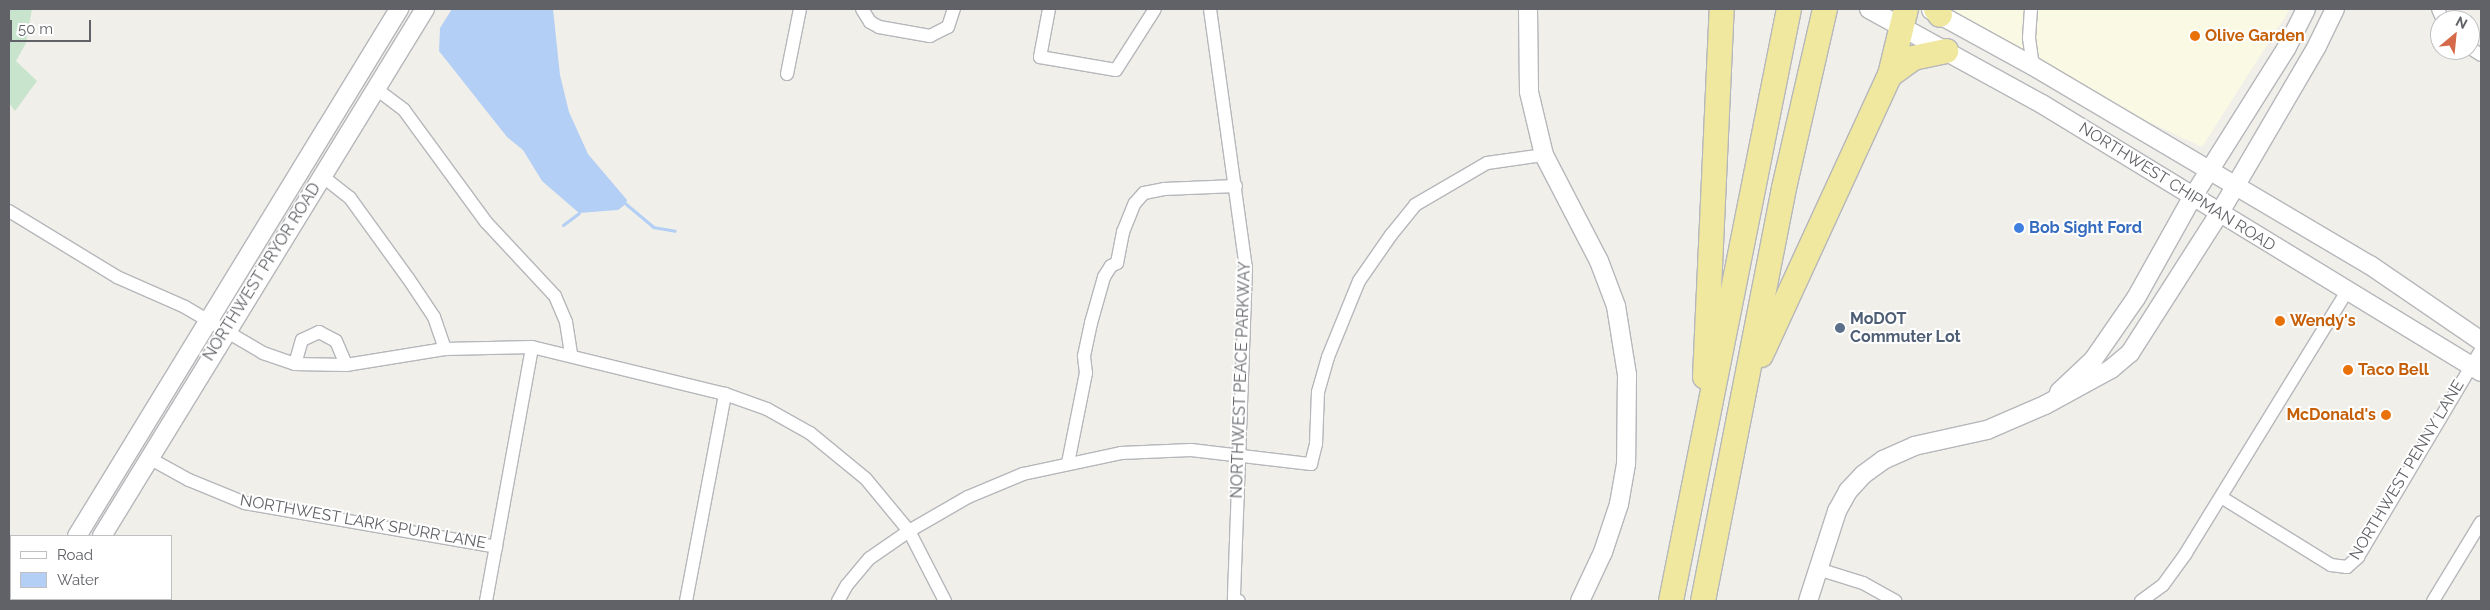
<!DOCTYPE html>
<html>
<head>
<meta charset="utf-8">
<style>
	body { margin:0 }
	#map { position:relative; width:2490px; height:610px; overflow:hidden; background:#f0efe9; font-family:Raleway,sans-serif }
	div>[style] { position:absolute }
	.commercial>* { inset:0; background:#faf9e3 }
	.green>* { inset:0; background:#c9e4cd }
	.water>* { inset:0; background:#b4cff5 }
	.stream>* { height:3px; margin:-1.5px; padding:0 1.5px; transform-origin:1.5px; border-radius:1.5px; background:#b4cff5 }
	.roads { filter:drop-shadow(1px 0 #b6b7bb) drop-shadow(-1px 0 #b6b7bb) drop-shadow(0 1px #b6b7bb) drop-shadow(0 -1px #b6b7bb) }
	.street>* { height:12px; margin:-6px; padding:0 6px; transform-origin:6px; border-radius:6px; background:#fff }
	.secondary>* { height:18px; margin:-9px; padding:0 9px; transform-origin:9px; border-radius:9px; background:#fff }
	.highway>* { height:24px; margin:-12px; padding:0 12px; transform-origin:12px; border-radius:12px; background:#f0e89f }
	.dots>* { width:14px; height:14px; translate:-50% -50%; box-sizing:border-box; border:2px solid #fff; border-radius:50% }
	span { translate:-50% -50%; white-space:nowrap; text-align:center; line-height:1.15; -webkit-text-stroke:4px #fff; paint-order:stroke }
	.food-label { font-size:16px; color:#c56008; font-weight:700 }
	.left { translate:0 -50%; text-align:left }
	.right { translate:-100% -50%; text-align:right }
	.street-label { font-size:16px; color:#606267 }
	.shop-label { font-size:16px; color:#366cbe; font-weight:700 }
	.service-label { font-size:16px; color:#4e5e75; font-weight:700 }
	.frame { position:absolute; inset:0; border:10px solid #606267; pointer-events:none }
	.legend { position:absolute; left:10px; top:535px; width:162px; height:65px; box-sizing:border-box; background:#fff; border:1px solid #bfc0c2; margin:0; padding:6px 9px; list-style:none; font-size:15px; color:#606267 }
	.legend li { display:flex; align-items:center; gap:10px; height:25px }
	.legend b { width:25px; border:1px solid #bfc0c2 }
	.north { position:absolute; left:2430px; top:10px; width:50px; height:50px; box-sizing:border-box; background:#fff; border:1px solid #bfc0c2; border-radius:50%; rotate:28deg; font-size:14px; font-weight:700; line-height:20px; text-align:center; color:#606267 }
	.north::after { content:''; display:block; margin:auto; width:18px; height:22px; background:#d56a4a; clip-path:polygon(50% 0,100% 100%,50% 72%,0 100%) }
	.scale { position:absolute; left:10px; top:20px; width:81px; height:22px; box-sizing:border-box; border:2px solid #606267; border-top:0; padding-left:6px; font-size:15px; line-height:18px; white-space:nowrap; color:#606267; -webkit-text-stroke:4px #fff; paint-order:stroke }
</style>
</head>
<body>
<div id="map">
	<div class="commercial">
		<div style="clip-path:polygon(1953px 9px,2290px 9px,2202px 147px,2040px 70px)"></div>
	</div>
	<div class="green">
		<div style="clip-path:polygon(9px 9px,32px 9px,26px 43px,16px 61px,37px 81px,15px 111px,9px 103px)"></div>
	</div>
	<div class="water">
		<div style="clip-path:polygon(452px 9px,553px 9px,560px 75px,569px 112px,588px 154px,627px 200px,626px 204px,618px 210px,579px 213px,542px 181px,523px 150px,507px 137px,439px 51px,440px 28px)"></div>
	</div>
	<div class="stream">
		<div style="left:626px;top:204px;width:35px;rotate:40deg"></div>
		<div style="left:653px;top:227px;width:22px;rotate:10deg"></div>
		<div style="left:563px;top:225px;width:20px;rotate:-37deg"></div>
	</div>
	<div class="roads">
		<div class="street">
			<div style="left:862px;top:9px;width:15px;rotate:58deg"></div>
			<div style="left:870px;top:22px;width:10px;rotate:29deg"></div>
			<div style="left:879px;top:27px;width:52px;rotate:10deg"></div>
			<div style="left:930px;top:36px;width:20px;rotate:-27deg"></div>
			<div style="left:948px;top:27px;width:19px;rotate:-72deg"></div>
			<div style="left:1049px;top:9px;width:49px;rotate:100.6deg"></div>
			<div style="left:1040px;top:57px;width:77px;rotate:9.7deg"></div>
			<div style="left:1116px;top:70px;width:72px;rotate:-57.4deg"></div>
			<div style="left:1210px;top:9px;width:261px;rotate:82.1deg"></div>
			<div style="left:1246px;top:268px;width:331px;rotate:92.1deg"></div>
			<div style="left:1234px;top:599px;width:5px;rotate:22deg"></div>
			<div style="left:2031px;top:9px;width:29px;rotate:94deg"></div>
			<div style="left:2029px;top:38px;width:28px;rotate:82deg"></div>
			<div style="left:2438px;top:9px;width:12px;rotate:66deg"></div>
			<div style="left:2470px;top:48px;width:13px;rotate:32deg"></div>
			<div style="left:787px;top:74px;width:66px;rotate:-78.7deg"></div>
			<div style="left:375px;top:88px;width:36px;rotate:37deg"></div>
			<div style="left:404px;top:110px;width:139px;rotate:53.8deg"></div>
			<div style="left:486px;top:222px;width:101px;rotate:47deg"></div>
			<div style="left:555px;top:296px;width:28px;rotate:67deg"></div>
			<div style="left:566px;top:322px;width:33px;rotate:81deg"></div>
			<div style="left:322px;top:176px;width:36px;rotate:38deg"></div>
			<div style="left:350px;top:198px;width:99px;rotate:54.1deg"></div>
			<div style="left:408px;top:278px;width:47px;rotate:56.3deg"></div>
			<div style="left:434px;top:317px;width:34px;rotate:71deg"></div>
			<div style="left:9px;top:211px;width:127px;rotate:31.4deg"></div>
			<div style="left:117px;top:277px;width:74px;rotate:23.8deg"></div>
			<div style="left:185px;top:307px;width:91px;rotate:30.5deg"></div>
			<div style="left:263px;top:353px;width:34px;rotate:19deg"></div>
			<div style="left:295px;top:364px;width:51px;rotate:1.1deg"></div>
			<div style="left:346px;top:365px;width:100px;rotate:-9.2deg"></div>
			<div style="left:445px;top:349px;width:87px;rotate:-1.3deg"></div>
			<div style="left:532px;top:347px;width:199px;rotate:13.7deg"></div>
			<div style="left:725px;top:394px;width:45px;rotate:19.7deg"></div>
			<div style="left:767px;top:409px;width:49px;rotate:29.2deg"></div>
			<div style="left:810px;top:433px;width:72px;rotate:39.4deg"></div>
			<div style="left:866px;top:479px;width:67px;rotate:50.4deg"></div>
			<div style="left:909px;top:531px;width:79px;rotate:62.8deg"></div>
			<div style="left:295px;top:364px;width:25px;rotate:-74deg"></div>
			<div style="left:302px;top:340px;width:19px;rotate:-25deg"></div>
			<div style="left:319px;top:332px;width:19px;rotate:28deg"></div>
			<div style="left:336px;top:341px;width:26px;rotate:67deg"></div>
			<div style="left:149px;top:458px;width:46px;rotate:28.8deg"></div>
			<div style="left:189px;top:480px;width:61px;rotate:22.3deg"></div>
			<div style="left:245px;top:503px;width:255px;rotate:9.9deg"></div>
			<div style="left:1068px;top:463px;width:92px;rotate:-78.7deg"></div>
			<div style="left:1086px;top:373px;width:17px;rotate:-97deg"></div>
			<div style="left:1084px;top:356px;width:34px;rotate:-78deg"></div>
			<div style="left:1091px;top:323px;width:48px;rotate:-74.2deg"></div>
			<div style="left:1104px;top:277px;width:13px;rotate:-58deg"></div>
			<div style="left:1111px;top:266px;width:7px;rotate:-27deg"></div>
			<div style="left:1117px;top:263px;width:32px;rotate:-79deg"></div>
			<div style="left:1123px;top:232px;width:31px;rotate:-68deg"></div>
			<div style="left:1135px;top:203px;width:13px;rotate:-48deg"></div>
			<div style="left:1144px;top:193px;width:20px;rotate:-11deg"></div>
			<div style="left:1164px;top:189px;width:72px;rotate:-2.4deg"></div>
			<div style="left:2221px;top:497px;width:129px;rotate:31.7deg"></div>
			<div style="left:2331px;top:565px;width:16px;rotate:7deg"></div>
			<div style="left:2347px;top:567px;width:15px;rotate:-42deg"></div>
			<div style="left:2358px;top:557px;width:241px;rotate:-59.3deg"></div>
			<div style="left:1818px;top:569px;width:47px;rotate:17.3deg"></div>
			<div style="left:1863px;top:583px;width:37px;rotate:29deg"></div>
			<div style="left:108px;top:599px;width:5px;rotate:22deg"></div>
			<div style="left:486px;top:601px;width:258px;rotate:-79.7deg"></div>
			<div style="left:686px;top:601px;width:211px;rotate:-79.3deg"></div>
			<div style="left:838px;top:601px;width:18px;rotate:-61deg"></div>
			<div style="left:847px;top:585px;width:35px;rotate:-50deg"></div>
			<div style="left:870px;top:558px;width:47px;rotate:-34.7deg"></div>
			<div style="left:909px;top:531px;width:68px;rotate:-30deg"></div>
			<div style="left:968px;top:497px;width:60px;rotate:-22.7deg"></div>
			<div style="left:1023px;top:474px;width:100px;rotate:-12.1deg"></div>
			<div style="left:1121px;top:453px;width:70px;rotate:-2.5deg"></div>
			<div style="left:1191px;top:450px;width:121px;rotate:6.7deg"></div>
			<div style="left:1311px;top:464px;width:21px;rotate:-76deg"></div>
			<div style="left:1316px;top:444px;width:52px;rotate:-87.8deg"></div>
			<div style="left:1318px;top:392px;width:36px;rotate:-74deg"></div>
			<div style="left:1328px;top:357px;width:82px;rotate:-67.8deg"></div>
			<div style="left:1359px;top:281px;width:56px;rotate:-55.2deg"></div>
			<div style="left:1391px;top:235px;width:38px;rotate:-51deg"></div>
			<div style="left:1415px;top:205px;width:83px;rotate:-30.3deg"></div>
			<div style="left:1487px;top:163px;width:58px;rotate:-8deg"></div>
			<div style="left:2141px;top:601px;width:27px;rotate:-36deg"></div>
			<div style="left:2163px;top:585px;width:39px;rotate:-54deg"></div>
			<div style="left:2186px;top:553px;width:309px;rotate:-58.4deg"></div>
			<div style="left:2433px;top:601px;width:92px;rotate:-58.7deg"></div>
		</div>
		<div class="secondary">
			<div style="left:1528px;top:9px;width:83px;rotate:89.3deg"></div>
			<div style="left:1529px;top:92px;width:65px;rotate:76.6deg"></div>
			<div style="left:1544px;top:155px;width:119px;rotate:62.6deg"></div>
			<div style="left:1599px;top:261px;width:48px;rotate:69.3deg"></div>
			<div style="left:1616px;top:306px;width:70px;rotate:80.9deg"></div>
			<div style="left:1627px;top:375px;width:89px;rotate:90.6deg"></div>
			<div style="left:1626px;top:464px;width:41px;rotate:99.9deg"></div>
			<div style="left:1619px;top:504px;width:51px;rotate:108.4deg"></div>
			<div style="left:1603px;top:552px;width:54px;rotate:115.1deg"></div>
			<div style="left:1869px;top:9px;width:197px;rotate:28.8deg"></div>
			<div style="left:2042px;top:104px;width:514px;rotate:31.4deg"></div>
			<div style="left:1931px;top:10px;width:116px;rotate:28.8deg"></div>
			<div style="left:2033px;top:66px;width:391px;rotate:30.6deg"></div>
			<div style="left:2370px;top:265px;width:135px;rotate:34.4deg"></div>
			<div style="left:2059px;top:392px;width:47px;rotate:-43.3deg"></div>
			<div style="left:2093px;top:360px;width:75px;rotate:-55.3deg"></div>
			<div style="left:2136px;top:298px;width:115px;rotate:-60.8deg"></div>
			<div style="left:2192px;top:198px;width:178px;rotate:-57.8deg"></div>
			<div style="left:2287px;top:47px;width:42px;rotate:-63.4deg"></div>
			<div style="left:77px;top:536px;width:618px;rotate:-58.57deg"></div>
			<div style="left:102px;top:536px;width:618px;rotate:-58.5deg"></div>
			<div style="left:38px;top:601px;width:3px;rotate:-45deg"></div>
			<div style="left:63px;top:601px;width:2px;rotate:-63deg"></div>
			<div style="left:1808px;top:601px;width:95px;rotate:-72.1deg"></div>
			<div style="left:1837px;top:511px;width:23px;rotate:-61deg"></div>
			<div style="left:1848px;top:491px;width:23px;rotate:-47deg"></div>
			<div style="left:1864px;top:474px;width:24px;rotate:-36deg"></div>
			<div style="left:1883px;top:460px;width:34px;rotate:-24deg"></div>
			<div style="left:1914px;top:446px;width:75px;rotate:-12.4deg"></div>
			<div style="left:1987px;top:430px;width:63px;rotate:-23.3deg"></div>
			<div style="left:2045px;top:405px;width:75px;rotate:-28.6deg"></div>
			<div style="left:2111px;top:369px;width:25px;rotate:-40deg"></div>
			<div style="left:2130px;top:353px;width:165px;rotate:-57.4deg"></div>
			<div style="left:2219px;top:214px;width:194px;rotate:-59.7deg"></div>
			<div style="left:2317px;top:46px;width:41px;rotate:-64.1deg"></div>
		</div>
		<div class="highway">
			<div style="left:1936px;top:9px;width:7px;rotate:56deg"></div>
			<div style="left:1890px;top:75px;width:29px;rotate:-36deg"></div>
			<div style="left:1913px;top:58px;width:34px;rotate:-12deg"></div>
			<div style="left:1761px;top:355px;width:308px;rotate:-65.3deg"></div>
			<div style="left:1890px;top:75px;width:68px;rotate:-76.4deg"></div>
			<div style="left:1705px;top:377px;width:368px;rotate:-87.4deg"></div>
			<div style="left:1671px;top:601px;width:604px;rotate:-78.73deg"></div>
			<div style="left:1703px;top:601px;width:421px;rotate:-78.9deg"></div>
			<div style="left:1784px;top:188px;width:184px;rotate:-77.1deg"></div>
		</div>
	</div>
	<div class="dots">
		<div style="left:2195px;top:36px;background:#e8710a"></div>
		<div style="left:2019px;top:228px;background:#3f7fe0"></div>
		<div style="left:2280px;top:321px;background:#e8710a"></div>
		<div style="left:1840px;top:328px;background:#5c6f8a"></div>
		<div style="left:2348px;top:370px;background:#e8710a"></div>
		<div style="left:2386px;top:415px;background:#e8710a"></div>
	</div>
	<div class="food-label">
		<span class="left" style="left:2205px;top:36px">Olive Garden</span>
		<span class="left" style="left:2290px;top:321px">Wendy's</span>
		<span class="left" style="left:2358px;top:370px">Taco Bell</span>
		<span class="right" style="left:2376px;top:415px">McDonald's</span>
	</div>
	<div class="street-label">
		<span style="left:2177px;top:187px;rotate:32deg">NORTHWEST CHIPMAN ROAD</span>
		<span style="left:262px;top:272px;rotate:-58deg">NORTHWEST PRYOR ROAD</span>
		<span style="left:1241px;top:380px;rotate:-88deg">NORTHWEST PEACE PARKWAY</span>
		<span style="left:2407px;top:470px;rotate:-59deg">NORTHWEST PENNY LANE</span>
		<span style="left:363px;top:522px;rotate:10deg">NORTHWEST LARK SPURR LANE</span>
	</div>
	<div class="shop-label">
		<span class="left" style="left:2029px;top:228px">Bob Sight Ford</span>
	</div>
	<div class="service-label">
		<span class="left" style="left:1850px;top:328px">MoDOT<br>Commuter Lot</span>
	</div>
	<div class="frame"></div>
	<ul class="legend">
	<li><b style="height:6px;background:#fff"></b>Road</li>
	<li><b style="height:14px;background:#b4cff5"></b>Water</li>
	</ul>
	<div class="north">N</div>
	<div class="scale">50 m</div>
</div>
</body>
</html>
